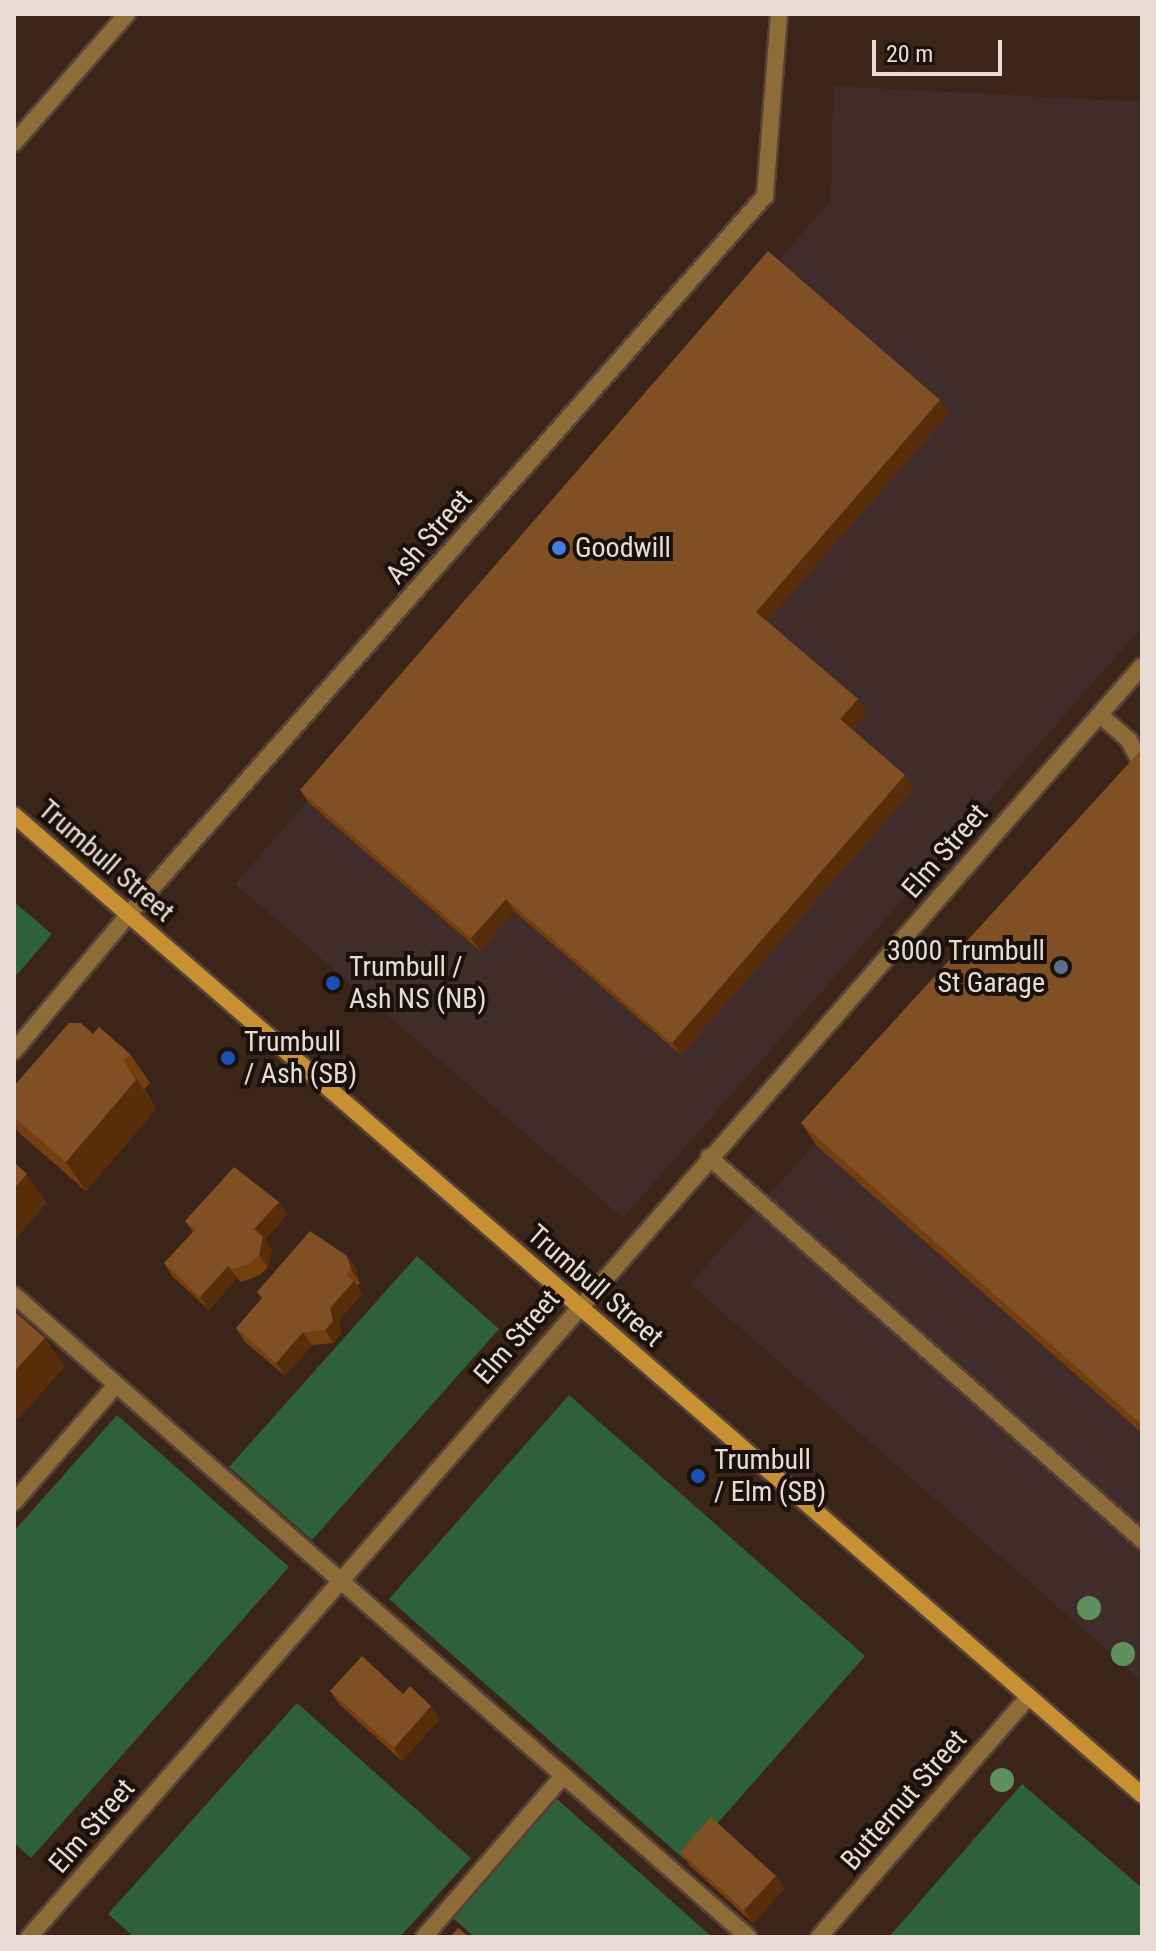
<!DOCTYPE html>
<html>
<head>
<meta charset="utf-8">
<style>
	body { margin:0 }
	#map { position:relative; width:1156px; height:1951px; overflow:hidden; background:#3a2518; font-family:"Roboto Condensed",sans-serif }
	div>[style] { position:absolute }
	.commercial>* { inset:0; background:#402c2a }
	.green>* { inset:0; background:#2e603a }
	.roads { filter:drop-shadow(2px 0 #564236) drop-shadow(-2px 0 #564236) drop-shadow(0 2px #564236) drop-shadow(0 -2px #564236) }
	.lane>* { height:16px; margin:-8px; padding:0 8px; transform-origin:8px; border-radius:8px; background:#8e6c37 }
	.street>* { height:16px; margin:-8px; padding:0 8px; transform-origin:8px; border-radius:8px; background:#8e6c37 }
	.secondary>* { height:16px; margin:-8px; padding:0 8px; transform-origin:8px; border-radius:8px; background:#c79033 }
	.trees>* { width:24px; height:24px; margin:-12px; border-radius:50%; background:#5f915e }
	.wall>* { inset:0; background:#753e0f }
	.shaded-wall>* { inset:0; background:#582d0a }
	.building>* { inset:0; background:#814f24 }
	.dots>* { width:22px; height:22px; translate:-50% -50%; box-sizing:border-box; border:4px solid #1a110b; border-radius:50% }
	span { translate:-50% -50%; white-space:nowrap; text-align:center; line-height:1.15; -webkit-text-stroke:8px #1a110b; paint-order:stroke }
	.street-label { font-size:28px; color:#e9dbd3 }
	.poi-label { font-size:28px; color:#e9dbd3 }
	.left { translate:0 -50%; text-align:left }
	.right { translate:-100% -50%; text-align:right }
	.frame { position:absolute; inset:0; border:16px solid #e9dbd3; pointer-events:none }
	.scale { position:absolute; left:872px; top:40px; width:130px; height:36px; box-sizing:border-box; border:4px solid #e9dbd3; border-top:0; padding-left:10px; font-size:24px; line-height:28px; white-space:nowrap; color:#e9dbd3; -webkit-text-stroke:6px #1a110b; paint-order:stroke }
</style>
</head>
<body>
<div id="map">
	<div class="commercial">
		<div style="clip-path:polygon(833px 86px,1142px 102px,1142px 627px,623px 1218px,235px 884px,831px 200px)"></div>
		<div style="clip-path:polygon(1142px 776px,1142px 1681px,690px 1284px)"></div>
	</div>
	<div class="green">
		<div style="clip-path:polygon(14px 902px,52px 934px,14px 978px)"></div>
		<div style="clip-path:polygon(417px 1256px,499px 1329px,312px 1540px,229px 1467px)"></div>
		<div style="clip-path:polygon(569px 1395px,865px 1656px,685px 1860px,389px 1599px)"></div>
		<div style="clip-path:polygon(117px 1415px,289px 1567px,31px 1858px,14px 1843px,14px 1531px)"></div>
		<div style="clip-path:polygon(297px 1703px,471px 1858px,400px 1937px,134px 1937px,108px 1914px)"></div>
		<div style="clip-path:polygon(1022px 1784px,1142px 1888px,1142px 1937px,889px 1937px)"></div>
		<div style="clip-path:polygon(557px 1799px,712px 1937px,474px 1937px,452px 1917px)"></div>
	</div>
	<div class="roads">
		<div class="lane">
			<div style="left:1100px;top:715px;width:38px;rotate:41deg"></div>
			<div style="left:1129px;top:740px;width:29px;rotate:63deg"></div>
			<div style="left:709px;top:1157px;width:578px;rotate:41.49deg"></div>
			<div style="left:14px;top:1295px;width:975px;rotate:41.17deg"></div>
			<div style="left:14px;top:1502px;width:155px;rotate:-48.9deg"></div>
			<div style="left:424px;top:1937px;width:213px;rotate:-49.2deg"></div>
		</div>
		<div class="street">
			<div style="left:14px;top:143px;width:171px;rotate:-48.8deg"></div>
			<div style="left:14px;top:1051px;width:177px;rotate:-50deg"></div>
			<div style="left:128px;top:915px;width:961px;rotate:-48.46deg"></div>
			<div style="left:765px;top:196px;width:183px;rotate:-85.6deg"></div>
			<div style="left:29px;top:1937px;width:1689px;rotate:-48.79deg"></div>
			<div style="left:819px;top:1937px;width:318px;rotate:-48.9deg"></div>
		</div>
		<div class="secondary">
			<div style="left:14px;top:815px;width:1494px;rotate:40.98deg"></div>
		</div>
	</div>
	<div class="trees">
		<div style="left:1089px;top:1608px"></div>
		<div style="left:1123px;top:1654px"></div>
		<div style="left:1002px;top:1780px"></div>
	</div>
	<div class="wall">
		<div style="clip-path:polygon(949px 413px,767px 621px,867px 712px,852px 729px,914px 788px,681px 1055px,514px 911px,480px 951px,309px 803px,300px 790px)"></div>
		<div style="clip-path:polygon(1142px 749px,1142px 1433px,817px 1146px,801px 1123px)"></div>
		<div style="clip-path:polygon(130px 1054px,150px 1083px,144px 1089px,156px 1109px,86px 1191px,19px 1133px,14px 1126px,14px 1086px)"></div>
		<div style="clip-path:polygon(279px 1202px,287px 1214px,265px 1240px,272px 1249px,268px 1267px,260px 1275px,241px 1282px,237px 1278px,209px 1310px,172px 1276px,164px 1263px,193px 1232px,185px 1221px)"></div>
		<div style="clip-path:polygon(347px 1256px,356px 1269px,360px 1283px,357px 1286px,362px 1294px,339px 1320px,341px 1333px,333px 1343px,312px 1345px,285px 1376px,244px 1341px,236px 1328px,262px 1299px,257px 1292px)"></div>
		<div style="clip-path:polygon(330px 1691px,431px 1706px,440px 1719px,402px 1761px,339px 1704px)"></div>
		<div style="clip-path:polygon(680px 1852px,785px 1888px,753px 1923px,689px 1865px)"></div>
	</div>
	<div class="shaded-wall">
		<div style="clip-path:polygon(940px 400px,949px 413px,765px 624px,756px 612px)"></div>
		<div style="clip-path:polygon(858px 699px,867px 712px,849px 732px,840px 719px)"></div>
		<div style="clip-path:polygon(905px 775px,914px 788px,681px 1055px,672px 1043px)"></div>
		<div style="clip-path:polygon(506px 899px,514px 911px,480px 951px,471px 938px)"></div>
		<div style="clip-path:polygon(124px 1060px,156px 1109px,86px 1191px,66px 1162px)"></div>
		<div style="clip-path:polygon(27px 1174px,47px 1203px,14px 1241px,14px 1189px)"></div>
		<div style="clip-path:polygon(279px 1202px,287px 1214px,265px 1240px,272px 1249px,268px 1267px,259px 1255px,254px 1229px)"></div>
		<div style="clip-path:polygon(347px 1256px,356px 1269px,360px 1283px,351px 1270px)"></div>
		<div style="clip-path:polygon(228px 1266px,237px 1278px,209px 1310px,200px 1297px)"></div>
		<div style="clip-path:polygon(354px 1281px,362px 1294px,339px 1320px,341px 1333px,333px 1343px,325px 1330px,330px 1308px)"></div>
		<div style="clip-path:polygon(303px 1332px,312px 1345px,285px 1376px,276px 1363px)"></div>
		<div style="clip-path:polygon(45px 1338px,65px 1367px,18px 1419px,14px 1414px,14px 1372px)"></div>
		<div style="clip-path:polygon(431px 1706px,440px 1719px,402px 1761px,394px 1748px)"></div>
		<div style="clip-path:polygon(776px 1876px,785px 1888px,753px 1923px,744px 1910px)"></div>
	</div>
	<div class="building">
		<div style="clip-path:polygon(768px 251px,940px 400px,756px 612px,858px 699px,840px 719px,905px 775px,672px 1043px,506px 899px,471px 938px,300px 790px)"></div>
		<div style="clip-path:polygon(1142px 749px,1142px 1425px,801px 1123px)"></div>
		<div style="clip-path:polygon(69px 1023px,81px 1023px,93px 1034px,99px 1027px,130px 1054px,124px 1060px,136px 1080px,66px 1162px,14px 1117px,14px 1086px)"></div>
		<div style="clip-path:polygon(14px 1162px,27px 1174px,14px 1189px)"></div>
		<div style="clip-path:polygon(234px 1167px,279px 1202px,254px 1229px,263px 1237px,259px 1255px,251px 1263px,233px 1269px,228px 1266px,200px 1297px,164px 1263px,195px 1230px,185px 1221px)"></div>
		<div style="clip-path:polygon(310px 1231px,347px 1256px,351px 1270px,346px 1275px,354px 1281px,330px 1308px,333px 1321px,325px 1330px,303px 1332px,276px 1363px,236px 1328px,263px 1297px,257px 1292px)"></div>
		<div style="clip-path:polygon(14px 1311px,45px 1338px,14px 1372px)"></div>
		<div style="clip-path:polygon(362px 1656px,403px 1694px,410px 1686px,431px 1706px,394px 1748px,330px 1691px)"></div>
		<div style="clip-path:polygon(711px 1817px,776px 1876px,744px 1910px,680px 1852px)"></div>
		<div style="clip-path:polygon(458px 1928px,469px 1937px,450px 1937px)"></div>
	</div>
	<div class="dots">
		<div style="left:559px;top:548px;background:#3f7fe0"></div>
		<div style="left:1061px;top:967px;background:#5c6f8a"></div>
		<div style="left:333px;top:983px;background:#1a4fb4"></div>
		<div style="left:228px;top:1058px;background:#1a4fb4"></div>
		<div style="left:698px;top:1476px;background:#1a4fb4"></div>
	</div>
	<div class="street-label">
		<span style="left:429px;top:537px;rotate:-49deg">Ash Street</span>
		<span style="left:945px;top:851px;rotate:-49deg">Elm Street</span>
		<span style="left:106px;top:861px;rotate:41deg">Trumbull Street</span>
		<span style="left:595px;top:1286px;rotate:41deg">Trumbull Street</span>
		<span style="left:517px;top:1337px;rotate:-49deg">Elm Street</span>
		<span style="left:904px;top:1800px;rotate:-49deg">Butternut Street</span>
		<span style="left:92px;top:1826px;rotate:-49deg">Elm Street</span>
	</div>
	<div class="poi-label">
		<span class="left" style="left:575px;top:548px">Goodwill</span>
		<span class="right" style="left:1045px;top:967px">3000 Trumbull<br>St Garage</span>
		<span class="left" style="left:349px;top:983px">Trumbull /<br>Ash NS (NB)</span>
		<span class="left" style="left:244px;top:1058px">Trumbull<br>/ Ash (SB)</span>
		<span class="left" style="left:714px;top:1476px">Trumbull<br>/ Elm (SB)</span>
	</div>
	<div class="frame"></div>
	<div class="scale">20 m</div>
</div>
</body>
</html>
